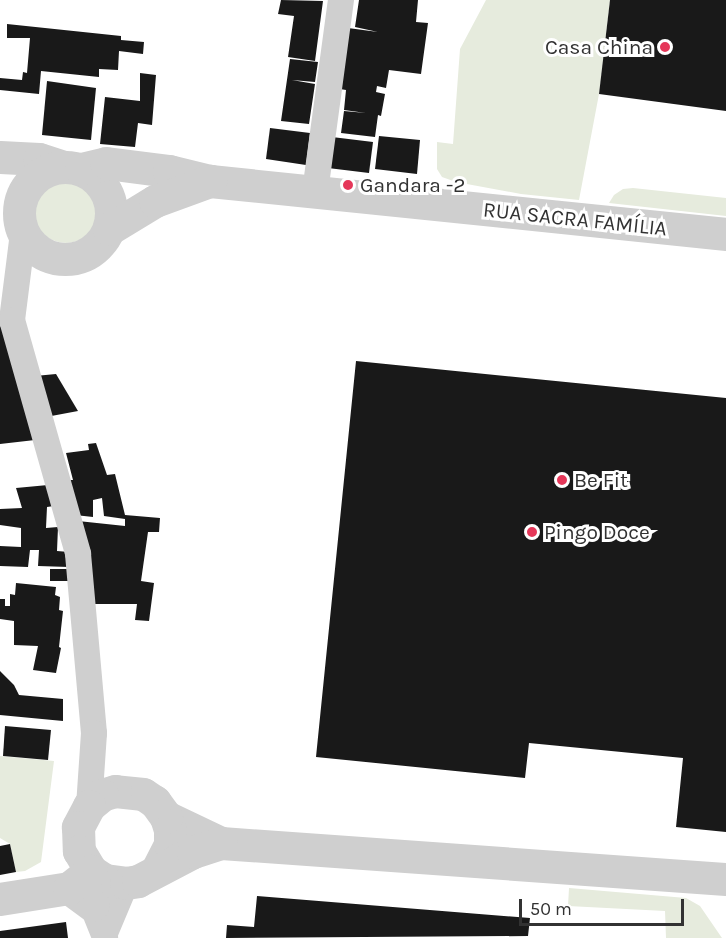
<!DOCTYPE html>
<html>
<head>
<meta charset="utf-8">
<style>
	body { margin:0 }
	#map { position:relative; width:726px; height:938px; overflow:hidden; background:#fff; font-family:Karla,sans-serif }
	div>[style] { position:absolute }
	.green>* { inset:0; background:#e6ebdd }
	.round { border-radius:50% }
	.building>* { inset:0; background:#191919 }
	.minor>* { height:26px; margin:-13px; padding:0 13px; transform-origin:13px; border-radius:13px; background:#cfcfcf }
	.tertiary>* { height:33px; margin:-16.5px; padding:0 16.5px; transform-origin:16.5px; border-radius:16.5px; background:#cfcfcf }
	.tertiary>.ring { margin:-16.5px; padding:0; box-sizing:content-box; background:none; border:33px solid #cfcfcf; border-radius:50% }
	.dots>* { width:16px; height:16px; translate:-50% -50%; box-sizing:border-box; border:3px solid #fff; border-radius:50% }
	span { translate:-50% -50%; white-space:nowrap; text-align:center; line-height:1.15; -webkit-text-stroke:6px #fff; paint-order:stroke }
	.poi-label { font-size:21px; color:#323232 }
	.right { translate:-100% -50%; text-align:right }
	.left { translate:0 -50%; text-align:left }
	.street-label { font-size:21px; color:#323232 }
	.scale { position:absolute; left:519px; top:899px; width:165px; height:27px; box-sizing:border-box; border:3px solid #323232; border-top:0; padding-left:8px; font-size:18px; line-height:21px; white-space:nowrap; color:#323232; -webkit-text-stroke:4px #fff; paint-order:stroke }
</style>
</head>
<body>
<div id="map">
	<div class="green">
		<div style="clip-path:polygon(486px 0,610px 0,599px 94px,579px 200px,521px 194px,456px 182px,442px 177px,437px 169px,437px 142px,453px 144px,460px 49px)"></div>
		<div class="round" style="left:34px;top:179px;width:64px;height:64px"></div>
		<div style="clip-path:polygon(633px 188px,726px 198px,726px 216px,609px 203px,614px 195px,623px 189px)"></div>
		<div style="clip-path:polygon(0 756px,54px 761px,41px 862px,25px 871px,16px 872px,10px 844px,0 838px)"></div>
		<div style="clip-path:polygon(569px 888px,686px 898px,700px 906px,722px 938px,666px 938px,665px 911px,568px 906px)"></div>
	</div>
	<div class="building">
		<div style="clip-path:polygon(281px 0,323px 1px,315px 61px,288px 57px,294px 16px,278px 14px)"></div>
		<div style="clip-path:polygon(359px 0,418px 0,416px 22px,428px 23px,421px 74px,389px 70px,386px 88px,377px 86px,376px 92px,385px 94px,381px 116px,378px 115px,375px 137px,341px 133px,344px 111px,366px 113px,344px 110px,346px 90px,340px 89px,348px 28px,378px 32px,355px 27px)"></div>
		<div style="clip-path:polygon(610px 0,726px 0,726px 111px,599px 94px)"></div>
		<div style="clip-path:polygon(7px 24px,121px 36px,121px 40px,144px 42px,143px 54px,119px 51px,118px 70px,99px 69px,99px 77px,41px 71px,39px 94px,0 90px,0 78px,22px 80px,23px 72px,27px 73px,30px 38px,7px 38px)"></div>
		<div style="clip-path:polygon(290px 59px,318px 62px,315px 82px,292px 80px,315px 84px,309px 124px,281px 121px)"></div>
		<div style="clip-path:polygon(140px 73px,156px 75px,152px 125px,138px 123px,135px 147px,100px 144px,105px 97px,140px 101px)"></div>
		<div style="clip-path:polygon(47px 81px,96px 88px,91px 140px,42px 135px)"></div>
		<div style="clip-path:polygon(270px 128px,310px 133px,306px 165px,266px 159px)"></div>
		<div style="clip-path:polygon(379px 136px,420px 140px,417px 174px,375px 169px)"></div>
		<div style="clip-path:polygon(332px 137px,373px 142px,369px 173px,328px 168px)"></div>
		<div style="clip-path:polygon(0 320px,35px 440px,0 444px)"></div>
		<div style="clip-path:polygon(356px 361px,726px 398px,726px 832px,676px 827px,683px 758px,529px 743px,525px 778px,316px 757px)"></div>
		<div style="clip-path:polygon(56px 374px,78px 411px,46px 417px,35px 376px)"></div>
		<div style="clip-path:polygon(96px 443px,107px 475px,115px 474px,125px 515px,160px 518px,159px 532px,148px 532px,141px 581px,154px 583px,149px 621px,135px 620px,137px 604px,91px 604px,78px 521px,125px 526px,125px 519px,104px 516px,102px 498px,93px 500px,93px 517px,75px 515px,65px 480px,73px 480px,66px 453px,89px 450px,88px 444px)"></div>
		<div style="clip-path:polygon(48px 485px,54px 506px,47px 507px,46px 528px,58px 527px,57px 551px,69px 552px,69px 567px,38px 566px,39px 550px,30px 550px,28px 567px,0 566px,0 546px,21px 547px,21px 528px,0 525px,0 509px,22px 508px,16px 488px)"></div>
		<div style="clip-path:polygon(50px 569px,69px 569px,69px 581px,50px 581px)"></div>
		<div style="clip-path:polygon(16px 583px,56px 587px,55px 595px,60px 597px,59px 610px,63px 611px,59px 647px,61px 648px,56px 673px,33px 670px,38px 646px,14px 645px,14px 621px,0 619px,0 599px,5px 599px,5px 606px,10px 606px,10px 594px,15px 595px)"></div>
		<div style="clip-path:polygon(0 671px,14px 685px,19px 695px,63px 699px,63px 721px,0 715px)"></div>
		<div style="clip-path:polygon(5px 726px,51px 730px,48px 760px,3px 756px)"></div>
		<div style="clip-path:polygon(10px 844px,16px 872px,0 875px,0 846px)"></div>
		<div style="clip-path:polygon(257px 896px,530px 918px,528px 936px,226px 938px,227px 925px,254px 927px)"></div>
		<div style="clip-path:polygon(66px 922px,68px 938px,0 938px,0 931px)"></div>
	</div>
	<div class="minor">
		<div style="left:315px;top:192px;width:194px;rotate:-82.3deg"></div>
		<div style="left:23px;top:233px;width:88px;rotate:97.2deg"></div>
		<div style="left:12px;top:320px;width:243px;rotate:74.2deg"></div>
		<div style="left:78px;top:554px;width:180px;rotate:84.9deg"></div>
		<div style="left:94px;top:733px;width:73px;rotate:93.9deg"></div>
		<div style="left:94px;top:887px;width:18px;rotate:96deg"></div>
		<div style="left:92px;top:905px;width:35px;rotate:68deg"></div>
		<div style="left:105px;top:933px;width:54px;rotate:-67.2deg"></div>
	</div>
	<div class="tertiary">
		<div style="left:0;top:157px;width:39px;rotate:3deg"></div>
		<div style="left:39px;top:159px;width:25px;rotate:18deg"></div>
		<div class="ring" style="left:19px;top:167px;width:59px;height:59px"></div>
		<div style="left:81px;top:169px;width:26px;rotate:-13deg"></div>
		<div style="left:106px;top:163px;width:64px;rotate:7.2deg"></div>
		<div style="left:169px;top:171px;width:42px;rotate:13.7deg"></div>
		<div style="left:210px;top:181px;width:519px;rotate:5.86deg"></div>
		<div style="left:109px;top:229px;width:54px;rotate:-31.3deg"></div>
		<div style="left:155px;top:201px;width:59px;rotate:-20deg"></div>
		<div style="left:166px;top:817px;width:61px;rotate:25.3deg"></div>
		<div style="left:221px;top:843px;width:506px;rotate:4.08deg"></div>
		<div style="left:158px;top:868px;width:27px;rotate:-63deg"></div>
		<div style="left:170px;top:844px;width:14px;rotate:-90deg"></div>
		<div style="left:170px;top:830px;width:14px;rotate:-107deg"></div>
		<div style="left:166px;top:817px;width:19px;rotate:-126deg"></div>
		<div style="left:155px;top:802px;width:14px;rotate:-146deg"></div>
		<div style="left:143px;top:794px;width:28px;rotate:-174deg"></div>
		<div style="left:115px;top:791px;width:14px;rotate:163deg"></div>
		<div style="left:102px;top:795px;width:17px;rotate:140deg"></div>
		<div style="left:89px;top:806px;width:24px;rotate:118deg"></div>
		<div style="left:78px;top:827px;width:24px;rotate:88deg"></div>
		<div style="left:79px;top:851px;width:23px;rotate:59deg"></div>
		<div style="left:91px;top:871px;width:17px;rotate:33deg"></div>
		<div style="left:105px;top:880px;width:21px;rotate:8deg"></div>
		<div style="left:126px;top:883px;width:12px;rotate:-9deg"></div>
		<div style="left:138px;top:881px;width:62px;rotate:-27.8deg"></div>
		<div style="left:193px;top:852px;width:29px;rotate:-18deg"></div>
		<div style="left:69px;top:888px;width:29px;rotate:36deg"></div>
		<div style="left:0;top:899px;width:70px;rotate:-9.1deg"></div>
		<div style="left:69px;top:888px;width:28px;rotate:-38deg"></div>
	</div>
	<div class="dots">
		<div style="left:665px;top:47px;background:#e53759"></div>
		<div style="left:348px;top:185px;background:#e53759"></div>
		<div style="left:562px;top:480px;background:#e53759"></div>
		<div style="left:532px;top:532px;background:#e53759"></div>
	</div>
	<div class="poi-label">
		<span class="right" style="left:653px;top:47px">Casa China</span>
		<span class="left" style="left:360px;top:185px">Gandara -2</span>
		<span class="left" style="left:574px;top:480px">Be Fit</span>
		<span class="left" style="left:544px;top:532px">Pingo Doce</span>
	</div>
	<div class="street-label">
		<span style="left:575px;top:219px;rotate:6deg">RUA SACRA FAMÍLIA</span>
	</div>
	<div class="scale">50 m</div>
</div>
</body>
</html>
